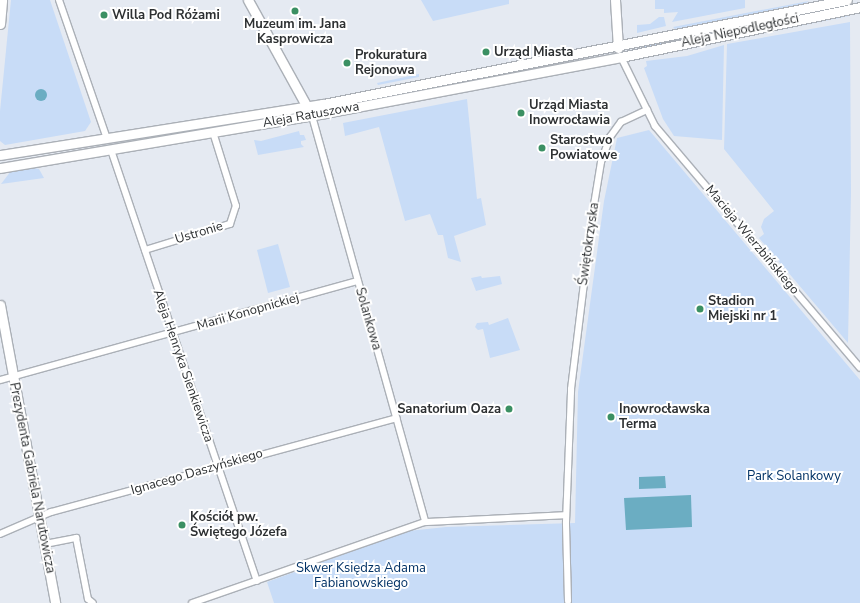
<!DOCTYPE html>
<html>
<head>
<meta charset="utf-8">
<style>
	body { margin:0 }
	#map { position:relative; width:860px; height:603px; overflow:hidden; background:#e5eaf2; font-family:"Nunito Sans",sans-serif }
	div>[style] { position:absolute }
	.green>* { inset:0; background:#c8dcf7 }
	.water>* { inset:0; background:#6badc2 }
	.round { border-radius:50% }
	.roads { filter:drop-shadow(1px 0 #abb0b7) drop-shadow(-1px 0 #abb0b7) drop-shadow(0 1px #abb0b7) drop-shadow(0 -1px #abb0b7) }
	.street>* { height:6px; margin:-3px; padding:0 3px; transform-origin:3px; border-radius:3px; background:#fff }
	.secondary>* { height:9px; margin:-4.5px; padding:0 4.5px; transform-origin:4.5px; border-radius:4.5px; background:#fff }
	.dots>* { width:11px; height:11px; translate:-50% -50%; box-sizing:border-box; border:2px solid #fff; border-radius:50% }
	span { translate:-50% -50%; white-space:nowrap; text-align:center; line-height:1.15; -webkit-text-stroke:4px #fff; paint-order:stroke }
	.poi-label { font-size:13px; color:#2d3032; font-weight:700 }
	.left { translate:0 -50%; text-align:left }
	.right { translate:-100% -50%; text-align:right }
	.street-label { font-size:13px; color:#2d3032 }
	.park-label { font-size:13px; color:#003165 }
</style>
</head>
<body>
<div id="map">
	<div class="green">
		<div style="clip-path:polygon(11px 0,50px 0,91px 122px,85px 131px,5px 145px,0 141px,0 111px)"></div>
		<div style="clip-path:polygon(421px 0,509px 0,509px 4px,433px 21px)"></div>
		<div style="clip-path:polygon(655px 0,745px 0,745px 8px,672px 22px,678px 12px,664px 13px,664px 9px,655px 9px)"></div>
		<div style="clip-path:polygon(809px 1px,803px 5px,675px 29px,673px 27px)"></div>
		<div style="clip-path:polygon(860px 2px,860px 4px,742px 26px,644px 48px,644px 46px,707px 31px)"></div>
		<div style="clip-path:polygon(846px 14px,849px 16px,705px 45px,718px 39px)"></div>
		<div style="clip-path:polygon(659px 17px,664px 17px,666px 26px,637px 33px,637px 25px,650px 24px)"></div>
		<div style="clip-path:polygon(850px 22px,851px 193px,848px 343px,759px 238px,764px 234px,761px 227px,764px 219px,774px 211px,724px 149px,727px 44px)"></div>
		<div style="clip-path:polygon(724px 45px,722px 140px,674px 136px,663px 119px,644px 68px,647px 66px,646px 61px,687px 56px)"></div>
		<div style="clip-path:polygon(419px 74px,419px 77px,378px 85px,377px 83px)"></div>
		<div style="clip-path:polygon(467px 99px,477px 199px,481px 198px,486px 225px,454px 236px,461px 262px,448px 258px,443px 235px,438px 235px,430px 214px,405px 221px,379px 127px,345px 136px,343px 123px)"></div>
		<div style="clip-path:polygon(649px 130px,860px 380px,860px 603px,274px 603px,267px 582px,408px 531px,446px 527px,575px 523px,578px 392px,604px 201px,617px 138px)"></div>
		<div style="clip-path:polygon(299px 131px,300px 135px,304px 135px,306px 140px,301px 141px,301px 144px,304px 147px,258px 155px,254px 140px,261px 141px)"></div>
		<div style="clip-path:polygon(31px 167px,39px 169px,44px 178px,1px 184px,11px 171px)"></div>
		<div style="clip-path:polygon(278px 244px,290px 287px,268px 293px,257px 250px)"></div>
		<div style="clip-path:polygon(481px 276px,482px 278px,500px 276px,502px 284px,476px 291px,471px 278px)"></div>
		<div style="clip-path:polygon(508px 318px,520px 350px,490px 358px,483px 329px,478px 330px,475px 327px,477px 323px,488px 322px,489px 325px)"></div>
	</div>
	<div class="water">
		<div class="round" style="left:35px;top:89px;width:12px;height:12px"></div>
		<div style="clip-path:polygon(665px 476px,666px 488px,639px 489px,639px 477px)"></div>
		<div style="clip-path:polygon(691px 495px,692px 527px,626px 530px,624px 498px)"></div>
	</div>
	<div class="roads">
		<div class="street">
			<div style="left:59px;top:0;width:147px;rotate:70.9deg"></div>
			<div style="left:621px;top:57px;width:77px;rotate:63.8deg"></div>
			<div style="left:655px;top:126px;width:317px;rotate:49.7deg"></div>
			<div style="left:312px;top:116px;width:421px;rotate:74.4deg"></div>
			<div style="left:111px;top:150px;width:455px;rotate:71.3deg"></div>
			<div style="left:145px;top:250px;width:89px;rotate:-17deg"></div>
			<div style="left:230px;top:224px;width:19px;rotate:-72deg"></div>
			<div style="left:236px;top:206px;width:77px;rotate:-107.3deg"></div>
			<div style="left:0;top:380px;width:371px;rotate:-15.5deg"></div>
			<div style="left:0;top:534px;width:56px;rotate:-23.3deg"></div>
			<div style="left:51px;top:512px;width:358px;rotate:-15.2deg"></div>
			<div style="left:45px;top:544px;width:32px;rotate:-11deg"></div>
			<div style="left:76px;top:538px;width:62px;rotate:78.9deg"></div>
			<div style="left:88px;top:599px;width:6px;rotate:39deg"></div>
			<div style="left:568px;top:601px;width:79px;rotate:-91.5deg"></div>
			<div style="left:566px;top:522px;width:133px;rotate:-87.8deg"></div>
			<div style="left:571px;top:389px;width:173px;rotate:-83deg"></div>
			<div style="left:592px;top:217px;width:56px;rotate:-80.7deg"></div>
			<div style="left:601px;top:162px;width:27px;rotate:-70deg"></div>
			<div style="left:610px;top:137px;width:19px;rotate:-54deg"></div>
			<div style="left:621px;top:122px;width:29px;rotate:-25deg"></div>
			<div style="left:192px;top:603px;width:247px;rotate:-19.2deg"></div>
			<div style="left:425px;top:522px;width:141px;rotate:-2.8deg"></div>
		</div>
		<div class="secondary">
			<div style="left:248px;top:0;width:122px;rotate:61.1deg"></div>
			<div style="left:615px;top:0;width:48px;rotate:86.4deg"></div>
			<div style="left:0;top:24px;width:24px;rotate:-85deg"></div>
			<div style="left:0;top:155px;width:327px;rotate:-9deg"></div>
			<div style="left:323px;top:104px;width:534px;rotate:-11.23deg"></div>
			<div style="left:0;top:168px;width:330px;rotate:-9.6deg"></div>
			<div style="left:325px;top:113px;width:301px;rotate:-10.7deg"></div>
			<div style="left:621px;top:57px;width:244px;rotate:-11.8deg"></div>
			<div style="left:0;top:305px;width:303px;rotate:79.5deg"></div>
		</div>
	</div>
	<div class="dots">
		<div style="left:295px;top:11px;background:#3b9063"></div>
		<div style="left:104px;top:15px;background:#3b9063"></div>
		<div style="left:486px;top:52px;background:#3b9063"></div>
		<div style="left:347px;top:63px;background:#3b9063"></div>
		<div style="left:521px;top:113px;background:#3b9063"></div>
		<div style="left:542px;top:148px;background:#3b9063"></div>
		<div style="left:700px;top:309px;background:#3b9063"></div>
		<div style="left:509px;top:409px;background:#3b9063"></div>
		<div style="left:611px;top:417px;background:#3b9063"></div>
		<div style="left:182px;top:525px;background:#3b9063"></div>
	</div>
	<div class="poi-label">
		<span class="left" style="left:112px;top:15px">Willa Pod Różami</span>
		<span style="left:295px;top:32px">Muzeum im. Jana<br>Kasprowicza</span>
		<span class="left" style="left:494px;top:52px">Urząd Miasta</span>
		<span class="left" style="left:355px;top:63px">Prokuratura<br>Rejonowa</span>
		<span class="left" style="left:529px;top:113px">Urząd Miasta<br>Inowrocławia</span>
		<span class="left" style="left:550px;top:148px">Starostwo<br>Powiatowe</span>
		<span class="left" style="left:708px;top:309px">Stadion<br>Miejski nr 1</span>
		<span class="right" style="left:501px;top:409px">Sanatorium Oaza</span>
		<span class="left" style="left:619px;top:417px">Inowrocławska<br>Terma</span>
		<span class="left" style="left:190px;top:525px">Kościół pw.<br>Świętego Józefa</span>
	</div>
	<div class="street-label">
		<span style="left:740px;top:31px;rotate:-12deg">Aleja Niepodległości</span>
		<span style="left:311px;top:115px;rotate:-10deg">Aleja Ratuszowa</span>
		<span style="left:199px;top:233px;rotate:-17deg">Ustronie</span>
		<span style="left:752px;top:240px;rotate:50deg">Macieja Wierzbińskiego</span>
		<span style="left:589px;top:244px;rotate:-82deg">Świętokrzyska</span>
		<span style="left:248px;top:312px;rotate:-16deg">Marii Konopnickiej</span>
		<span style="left:368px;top:319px;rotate:74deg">Solankowa</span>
		<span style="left:183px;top:366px;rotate:71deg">Aleja Henryka Sienkiewicza</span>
		<span style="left:197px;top:472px;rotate:-16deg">Ignacego Daszyńskiego</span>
		<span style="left:32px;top:478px;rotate:79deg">Prezydenta Gabriela Narutowicza</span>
	</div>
	<div class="park-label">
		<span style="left:794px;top:476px">Park Solankowy</span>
		<span style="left:361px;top:576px">Skwer Księdza Adama<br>Fabianowskiego</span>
	</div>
</div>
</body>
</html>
